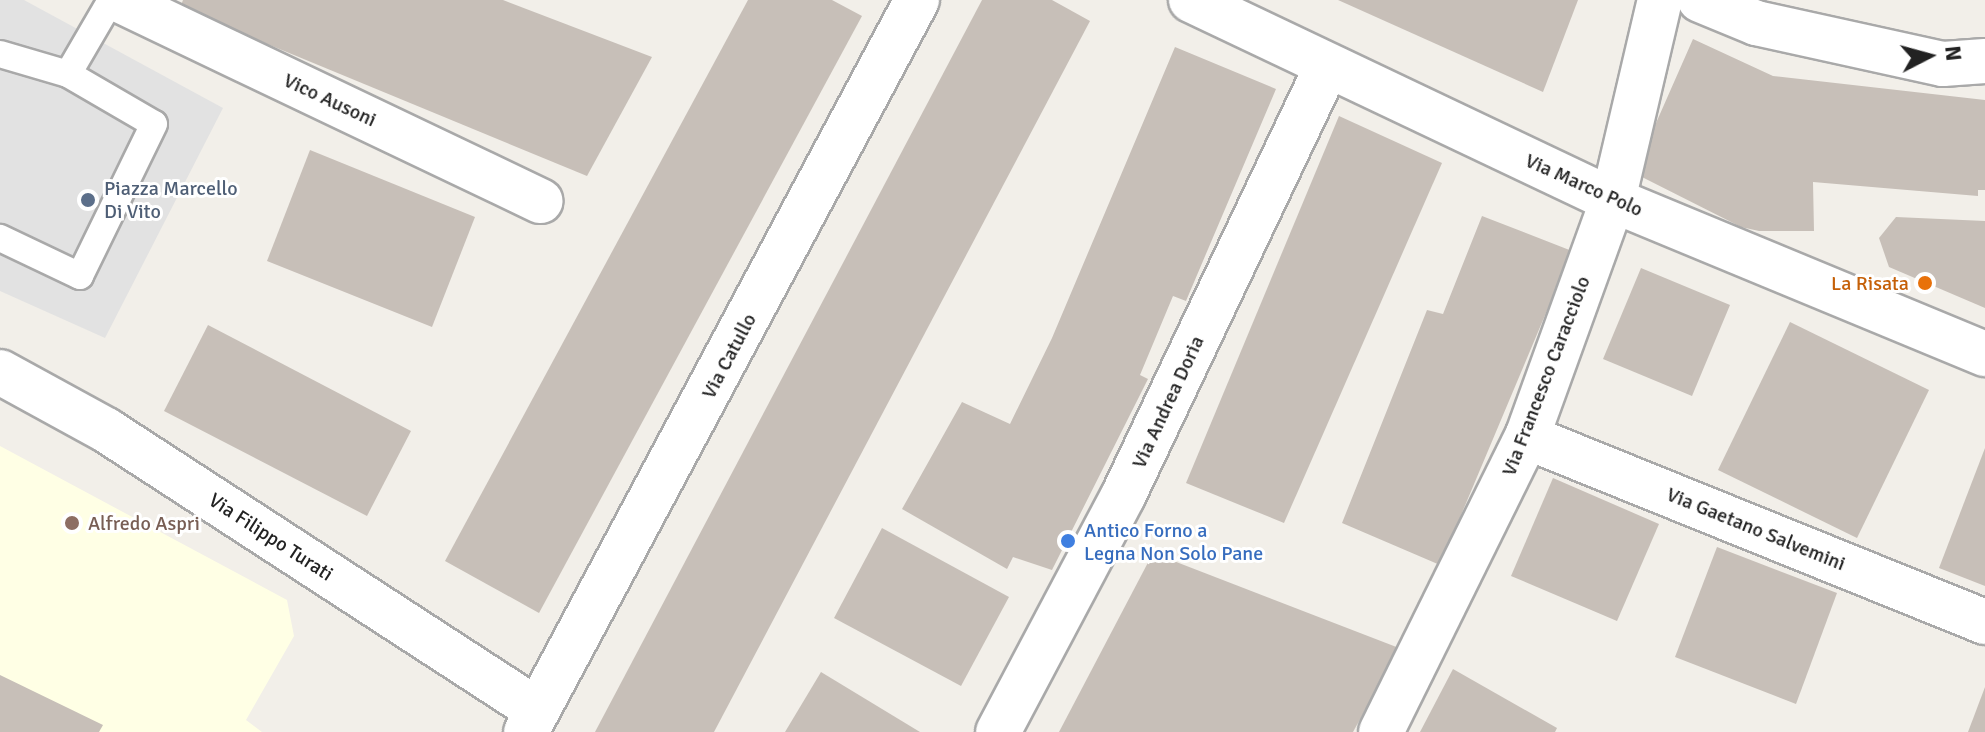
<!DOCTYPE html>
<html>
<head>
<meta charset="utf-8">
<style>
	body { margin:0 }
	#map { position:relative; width:1985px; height:732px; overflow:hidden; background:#f2efe9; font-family:Signika,sans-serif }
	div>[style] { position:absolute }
	.education>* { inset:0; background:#ffffe5 }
	.parking>* { inset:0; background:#e2e2e2 }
	.building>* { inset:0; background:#c7bfb8 }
	.roads { filter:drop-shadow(2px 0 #a9a9a9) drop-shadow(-2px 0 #a9a9a9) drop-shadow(0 2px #a9a9a9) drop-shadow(0 -2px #a9a9a9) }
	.service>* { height:26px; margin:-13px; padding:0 13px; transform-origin:13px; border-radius:13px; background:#fff }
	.minor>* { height:44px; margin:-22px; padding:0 22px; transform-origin:22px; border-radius:22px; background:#fff }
	.dots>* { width:22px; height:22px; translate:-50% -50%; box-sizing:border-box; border:4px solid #fff; border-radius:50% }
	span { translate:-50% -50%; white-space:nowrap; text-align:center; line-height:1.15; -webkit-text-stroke:6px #fff; paint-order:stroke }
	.street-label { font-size:20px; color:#222 }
	.service-label { font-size:20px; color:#4e5e75 }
	.left { translate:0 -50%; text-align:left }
	.food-label { font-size:20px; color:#c56008 }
	.right { translate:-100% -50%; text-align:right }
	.education-label { font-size:20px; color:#785e54 }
	.shop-label { font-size:20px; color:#366cbe }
	.north { position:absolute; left:1889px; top:16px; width:80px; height:80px; -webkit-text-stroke:6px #fff; paint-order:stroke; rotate:84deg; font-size:22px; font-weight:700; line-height:32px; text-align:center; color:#222 }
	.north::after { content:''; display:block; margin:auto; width:28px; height:36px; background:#222; clip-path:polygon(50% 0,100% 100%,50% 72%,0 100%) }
</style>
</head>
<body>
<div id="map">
	<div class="education">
		<div style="clip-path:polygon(0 446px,287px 600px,294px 636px,246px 720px,262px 732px,0 732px)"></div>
	</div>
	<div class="parking">
		<div style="clip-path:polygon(0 0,24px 0,223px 108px,105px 338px,0 291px)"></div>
	</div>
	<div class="building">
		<div style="clip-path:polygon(183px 0,503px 0,652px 57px,587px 176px,180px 8px)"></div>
		<div style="clip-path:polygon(748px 0,832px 0,862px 16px,539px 613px,445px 561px)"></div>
		<div style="clip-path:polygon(982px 0,1052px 0,1090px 21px,714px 732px,595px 732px)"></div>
		<div style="clip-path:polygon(1338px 0,1578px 0,1543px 92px)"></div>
		<div style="clip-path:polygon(1693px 39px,1773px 76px,1985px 100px,1985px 190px,1978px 190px,1978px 196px,1813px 182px,1814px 231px,1759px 231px,1741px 227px,1634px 173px)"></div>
		<div style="clip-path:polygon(1175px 47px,1276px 89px,1186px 301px,1173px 296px,1140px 375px,1148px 379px,1052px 570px,1013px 557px,1007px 569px,902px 509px,962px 402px,1010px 424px,1052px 338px)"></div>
		<div style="clip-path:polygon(1339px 116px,1442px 163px,1284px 523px,1186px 483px)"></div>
		<div style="clip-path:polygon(310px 150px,475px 217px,432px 327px,267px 261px)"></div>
		<div style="clip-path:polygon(1482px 216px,1572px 251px,1440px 565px,1342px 523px,1427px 310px,1443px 314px)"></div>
		<div style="clip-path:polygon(1896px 217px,1985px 221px,1985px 308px,1889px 267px,1879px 238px)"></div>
		<div style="clip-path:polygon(1641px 268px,1730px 305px,1692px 396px,1603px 359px)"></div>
		<div style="clip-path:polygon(1790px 322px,1929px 390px,1857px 538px,1718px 470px)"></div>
		<div style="clip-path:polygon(208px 325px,411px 431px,367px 516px,164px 411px)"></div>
		<div style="clip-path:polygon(1985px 448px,1985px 586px,1939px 568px)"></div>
		<div style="clip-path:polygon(1553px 478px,1659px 524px,1617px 621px,1511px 576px)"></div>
		<div style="clip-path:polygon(882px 528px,1009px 597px,961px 686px,834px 618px)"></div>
		<div style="clip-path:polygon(1717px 547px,1837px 593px,1796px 704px,1675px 657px)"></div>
		<div style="clip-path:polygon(1153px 553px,1399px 648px,1353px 732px,1059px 732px)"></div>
		<div style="clip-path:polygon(1453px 669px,1557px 728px,1555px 732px,1420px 732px)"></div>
		<div style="clip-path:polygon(821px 672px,920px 732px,785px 732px)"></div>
		<div style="clip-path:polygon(0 675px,103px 725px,99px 732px,0 732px)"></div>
		<div style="clip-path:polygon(1985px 687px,1985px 732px,1968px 732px)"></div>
	</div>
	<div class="roads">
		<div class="service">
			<div style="left:0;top:54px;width:71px;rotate:16.4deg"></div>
			<div style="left:68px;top:74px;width:99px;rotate:30.2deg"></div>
			<div style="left:154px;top:124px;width:169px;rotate:116deg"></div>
			<div style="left:80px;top:276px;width:89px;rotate:-154.6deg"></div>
			<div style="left:68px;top:74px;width:86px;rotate:-59.8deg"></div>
		</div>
		<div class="minor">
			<div style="left:119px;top:0;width:467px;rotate:25.5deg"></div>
			<div style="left:1191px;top:0;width:467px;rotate:25.4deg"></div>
			<div style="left:1613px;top:200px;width:403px;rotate:22.5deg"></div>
			<div style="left:1700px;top:0;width:61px;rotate:22.3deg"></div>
			<div style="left:1756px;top:23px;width:191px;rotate:12.4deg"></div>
			<div style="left:1943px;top:64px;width:42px;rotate:-4.1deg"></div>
			<div style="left:0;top:372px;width:121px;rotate:28.7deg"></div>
			<div style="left:106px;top:430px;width:514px;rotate:33.01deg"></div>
			<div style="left:1527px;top:437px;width:494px;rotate:22deg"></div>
			<div style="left:526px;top:732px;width:830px;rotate:-61.89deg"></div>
			<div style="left:998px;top:732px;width:267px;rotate:-62.1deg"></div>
			<div style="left:1123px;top:496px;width:476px;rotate:-64.6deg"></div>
			<div style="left:1381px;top:732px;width:329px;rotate:-63.7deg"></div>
			<div style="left:1527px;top:437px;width:252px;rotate:-70.1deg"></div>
			<div style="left:1613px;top:200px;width:205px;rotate:-76.8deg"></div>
		</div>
	</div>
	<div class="dots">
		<div style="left:88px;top:200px;background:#5c6f8a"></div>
		<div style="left:1925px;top:283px;background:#e8710a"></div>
		<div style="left:72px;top:523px;background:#8d6e63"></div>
		<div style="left:1068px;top:541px;background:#3f7fe0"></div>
	</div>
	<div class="street-label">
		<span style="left:330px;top:100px;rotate:25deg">Vico Ausoni</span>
		<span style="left:1584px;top:185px;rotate:24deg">Via Marco Polo</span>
		<span style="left:729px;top:356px;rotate:-62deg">Via Catullo</span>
		<span style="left:1546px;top:376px;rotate:-69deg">Via Francesco Caracciolo</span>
		<span style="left:1168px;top:402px;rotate:-65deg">Via Andrea Doria</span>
		<span style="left:1756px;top:529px;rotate:22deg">Via Gaetano Salvemini</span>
		<span style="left:271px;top:537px;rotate:33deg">Via Filippo Turati</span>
	</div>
	<div class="service-label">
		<span class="left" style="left:104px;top:200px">Piazza Marcello<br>Di Vito</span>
	</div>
	<div class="food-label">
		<span class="right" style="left:1909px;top:283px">La Risata</span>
	</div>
	<div class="education-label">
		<span class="left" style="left:88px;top:523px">Alfredo Aspri</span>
	</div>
	<div class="shop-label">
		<span class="left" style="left:1084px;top:542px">Antico Forno a<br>Legna Non Solo Pane</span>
	</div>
	<div class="north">N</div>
</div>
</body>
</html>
